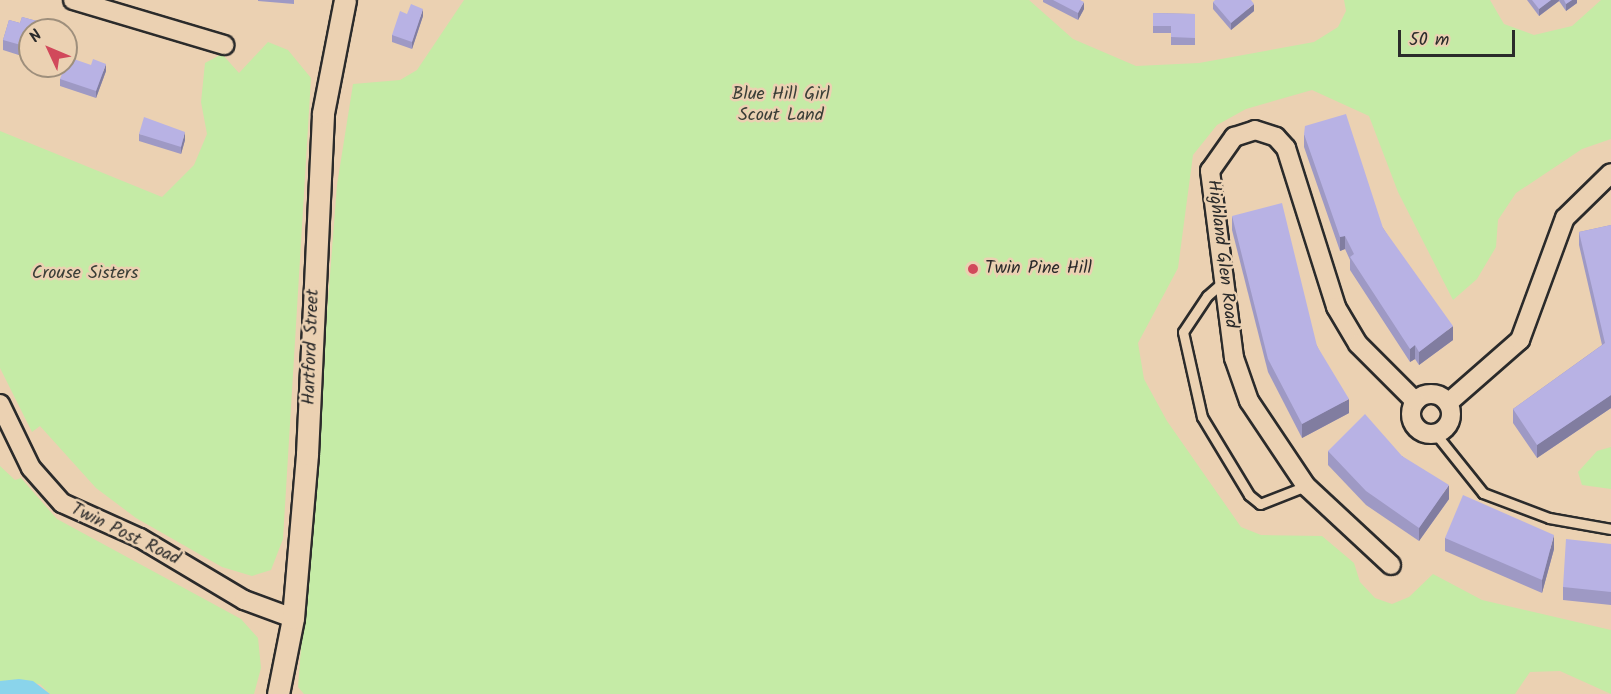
<!DOCTYPE html>
<html>
<head>
<meta charset="utf-8">
<style>
	body { margin:0 }
	#map { position:relative; width:1611px; height:694px; overflow:hidden; background:#ebd1b2; font-family:Kalam,sans-serif }
	div>[style] { position:absolute }
	.green>* { inset:0; background:#c5eba6 }
	.water>* { inset:0; background:#8ad4eb }
	.roads { filter:drop-shadow(2px 0 #2b2b2b) drop-shadow(-2px 0 #2b2b2b) drop-shadow(0 2px #2b2b2b) drop-shadow(0 -2px #2b2b2b) }
	.service>* { height:9px; margin:-4.5px; padding:0 4.5px; transform-origin:4.5px; border-radius:4.5px; background:#ebd1b2 }
	.minor>* { height:18px; margin:-9px; padding:0 9px; transform-origin:9px; border-radius:9px; background:#ebd1b2 }
	.minor>.ring { margin:-9px; padding:0; box-sizing:content-box; background:none; border:18px solid #ebd1b2; border-radius:50% }
	.tertiary>* { height:21px; margin:-10.5px; padding:0 10.5px; transform-origin:10.5px; border-radius:10.5px; background:#ebd1b2 }
	.wall>* { inset:0; background:#9e99c4 }
	.shaded-wall>* { inset:0; background:#817da0 }
	.building>* { inset:0; background:#b8b2e4 }
	.dots>* { width:16px; height:16px; translate:-50% -50%; box-sizing:border-box; border:3px solid #ebd1b2; border-radius:50% }
	span { translate:-50% -50%; white-space:nowrap; text-align:center; line-height:1.15; -webkit-text-stroke:5px #ebd1b2; paint-order:stroke }
	.park-label { font-size:18px; color:#3a3e37 }
	.street-label { font-size:18px; color:#2b2b2b }
	.poi-label { font-size:18px; color:#2b2b2b }
	.left { translate:0 -50%; text-align:left }
	.north { position:absolute; left:18px; top:18px; width:60px; height:60px; box-sizing:border-box; background:#ebd1b2; border:2px solid #9e8f7c; border-radius:50%; rotate:314deg; font-size:16px; font-weight:700; line-height:24px; text-align:center; color:#2b2b2b }
	.north::after { content:''; display:block; margin:auto; width:21px; height:27px; background:#d1495b; clip-path:polygon(50% 0,100% 100%,50% 72%,0 100%) }
	.scale { position:absolute; left:1398px; top:30px; width:117px; height:27px; box-sizing:border-box; border:3px solid #2b2b2b; border-top:0; padding-left:8px; font-size:18px; line-height:21px; white-space:nowrap; color:#2b2b2b; -webkit-text-stroke:4px #ebd1b2; paint-order:stroke }
</style>
</head>
<body>
<div id="map">
	<div class="green">
		<div style="clip-path:polygon(464px 0,1029px 0,1073px 39px,1136px 66px,1199px 63px,1314px 42px,1338px 27px,1346px 11px,1344px 0,1490px 0,1504px 24px,1534px 35px,1572px 26px,1601px 0,1611px 0,1611px 139px,1582px 149px,1516px 193px,1498px 220px,1496px 247px,1477px 279px,1453px 300px,1398px 192px,1369px 116px,1312px 90px,1246px 109px,1217px 125px,1193px 155px,1178px 268px,1138px 343px,1144px 379px,1167px 421px,1241px 527px,1261px 535px,1322px 536px,1354px 563px,1360px 582px,1375px 598px,1392px 604px,1409px 597px,1433px 574px,1482px 600px,1611px 630px,1611px 694px,1560px 671px,1530px 672px,1515px 694px,304px 694px,298px 687px,337px 185px,353px 84px,400px 80px,417px 70px)"></div>
		<div style="clip-path:polygon(268px 42px,288px 50px,311px 78px,283px 539px,271px 570px,252px 576px,222px 567px,136px 518px,96px 488px,40px 426px,32px 432px,0 368px,0 131px,162px 197px,194px 165px,207px 134px,201px 102px,205px 63px,222px 54px,239px 73px)"></div>
		<div style="clip-path:polygon(1611px 447px,1611px 489px,1582px 485px,1578px 472px,1597px 451px)"></div>
		<div style="clip-path:polygon(0 466px,15px 480px,21px 478px,57px 519px,241px 619px,258px 638px,261px 668px,254px 694px,50px 694px,40px 684px,0 681px)"></div>
	</div>
	<div class="water">
		<div style="clip-path:polygon(19px 679px,33px 681px,50px 694px,0 694px,0 681px)"></div>
	</div>
	<div class="roads">
		<div class="service">
			<div style="left:1223px;top:282px;width:21px;rotate:139deg"></div>
			<div style="left:1207px;top:296px;width:43px;rotate:123.7deg"></div>
			<div style="left:1183px;top:332px;width:87px;rotate:77.4deg"></div>
			<div style="left:1202px;top:417px;width:91px;rotate:58.9deg"></div>
			<div style="left:1249px;top:495px;width:14px;rotate:39deg"></div>
			<div style="left:1260px;top:504px;width:49px;rotate:-21.4deg"></div>
			<div style="left:1435px;top:433px;width:77px;rotate:51.3deg"></div>
			<div style="left:1483px;top:493px;width:71px;rotate:20.7deg"></div>
			<div style="left:1549px;top:518px;width:63px;rotate:10.1deg"></div>
		</div>
		<div class="minor">
			<div style="left:73px;top:0;width:158px;rotate:16.6deg"></div>
			<div class="ring" style="left:1411px;top:394px;width:22px;height:22px"></div>
			<div style="left:1448px;top:403px;width:96px;rotate:-41.2deg"></div>
			<div style="left:1520px;top:340px;width:130px;rotate:-69.8deg"></div>
			<div style="left:1565px;top:218px;width:64px;rotate:-44.4deg"></div>
			<div style="left:0;top:404px;width:71px;rotate:64.2deg"></div>
			<div style="left:31px;top:468px;width:47px;rotate:48.5deg"></div>
			<div style="left:62px;top:503px;width:85px;rotate:24.2deg"></div>
			<div style="left:140px;top:538px;width:121px;rotate:30.8deg"></div>
			<div style="left:244px;top:600px;width:52px;rotate:20.2deg"></div>
			<div style="left:1391px;top:565px;width:116px;rotate:-137.1deg"></div>
			<div style="left:1306px;top:486px;width:102px;rotate:-123.8deg"></div>
			<div style="left:1249px;top:401px;width:46px;rotate:-109.2deg"></div>
			<div style="left:1234px;top:358px;width:189px;rotate:-97.3deg"></div>
			<div style="left:1210px;top:171px;width:42px;rotate:-54.8deg"></div>
			<div style="left:1234px;top:137px;width:22px;rotate:-18deg"></div>
			<div style="left:1255px;top:130px;width:22px;rotate:18deg"></div>
			<div style="left:1276px;top:137px;width:15px;rotate:48deg"></div>
			<div style="left:1286px;top:148px;width:167px;rotate:72.5deg"></div>
			<div style="left:1336px;top:307px;width:43px;rotate:59.3deg"></div>
			<div style="left:1358px;top:344px;width:81px;rotate:45deg"></div>
		</div>
		<div class="tertiary">
			<div style="left:278px;top:694px;width:77px;rotate:-78.8deg"></div>
			<div style="left:293px;top:618px;width:165px;rotate:-85.1deg"></div>
			<div style="left:307px;top:454px;width:341px;rotate:-87.3deg"></div>
			<div style="left:323px;top:113px;width:115px;rotate:-79deg"></div>
		</div>
	</div>
	<div class="wall">
		<div style="clip-path:polygon(258px 0,294px 0,294px 4px,258px 1px)"></div>
		<div style="clip-path:polygon(1043px 0,1080px 0,1084px 9px,1078px 20px,1043px 2px)"></div>
		<div style="clip-path:polygon(1527px 0,1577px 0,1577px 3px,1566px 11px,1559px 1px,1539px 16px)"></div>
		<div style="clip-path:polygon(1213px 2px,1254px 11px,1231px 30px,1213px 9px)"></div>
		<div style="clip-path:polygon(1153px 13px,1195px 14px,1195px 45px,1171px 45px,1171px 33px,1153px 33px)"></div>
		<div style="clip-path:polygon(423px 16px,412px 49px,392px 42px,392px 35px)"></div>
		<div style="clip-path:polygon(22px 17px,48px 24px,48px 30px,30px 30px,30px 66px,39px 66px,37px 70px,25px 66px,25px 57px,3px 50px,3px 40px,9px 20px,20px 23px)"></div>
		<div style="clip-path:polygon(106px 71px,96px 98px,60px 86px,60px 79px)"></div>
		<div style="clip-path:polygon(139px 134px,185px 140px,181px 154px,139px 141px)"></div>
		<div style="clip-path:polygon(1304px 134px,1383px 228px,1453px 340px,1419px 365px,1415px 359px,1410px 362px,1350px 270px,1350px 260px,1345px 249px,1340px 251px,1304px 147px)"></div>
		<div style="clip-path:polygon(1232px 216px,1317px 346px,1349px 413px,1302px 438px,1268px 372px,1232px 230px)"></div>
		<div style="clip-path:polygon(1611px 225px,1611px 408px,1537px 458px,1513px 423px,1513px 409px,1602px 345px,1579px 245px,1579px 232px)"></div>
		<div style="clip-path:polygon(1328px 451px,1402px 456px,1449px 499px,1419px 541px,1366px 505px,1328px 465px)"></div>
		<div style="clip-path:polygon(1445px 538px,1554px 549px,1542px 593px,1445px 551px)"></div>
		<div style="clip-path:polygon(1611px 544px,1611px 605px,1563px 600px,1563px 587px)"></div>
	</div>
	<div class="shaded-wall">
		<div style="clip-path:polygon(1551px 0,1559px 0,1559px 1px,1539px 16px,1539px 9px)"></div>
		<div style="clip-path:polygon(1572px 0,1577px 0,1577px 3px,1566px 11px,1566px 4px)"></div>
		<div style="clip-path:polygon(1084px 2px,1084px 9px,1078px 20px,1078px 13px)"></div>
		<div style="clip-path:polygon(1254px 4px,1254px 11px,1231px 30px,1231px 23px)"></div>
		<div style="clip-path:polygon(423px 9px,423px 16px,412px 49px,412px 42px)"></div>
		<div style="clip-path:polygon(106px 64px,106px 71px,96px 98px,96px 91px)"></div>
		<div style="clip-path:polygon(185px 132px,185px 140px,181px 154px,181px 147px)"></div>
		<div style="clip-path:polygon(1345px 236px,1345px 249px,1340px 251px,1340px 237px)"></div>
		<div style="clip-path:polygon(1453px 326px,1453px 340px,1419px 365px,1419px 352px)"></div>
		<div style="clip-path:polygon(1415px 345px,1415px 359px,1410px 362px,1410px 349px)"></div>
		<div style="clip-path:polygon(1611px 395px,1611px 408px,1537px 458px,1537px 445px)"></div>
		<div style="clip-path:polygon(1349px 399px,1349px 413px,1302px 438px,1302px 424px)"></div>
		<div style="clip-path:polygon(1449px 485px,1449px 499px,1419px 541px,1419px 528px)"></div>
		<div style="clip-path:polygon(1554px 535px,1554px 549px,1542px 593px,1542px 580px)"></div>
	</div>
	<div class="building">
		<div style="clip-path:polygon(1053px 0,1080px 0,1084px 2px,1078px 13px)"></div>
		<div style="clip-path:polygon(1215px 0,1251px 0,1254px 4px,1231px 23px,1213px 2px)"></div>
		<div style="clip-path:polygon(1532px 0,1551px 0,1539px 9px)"></div>
		<div style="clip-path:polygon(1564px 0,1572px 0,1566px 4px)"></div>
		<div style="clip-path:polygon(411px 4px,423px 9px,412px 42px,392px 35px,400px 11px,407px 14px)"></div>
		<div style="clip-path:polygon(1153px 13px,1195px 14px,1195px 38px,1171px 37px,1171px 26px,1153px 26px)"></div>
		<div style="clip-path:polygon(22px 17px,48px 24px,46px 30px,30px 30px,30px 57px,25px 56px,28px 47px,3px 40px,9px 20px,20px 23px)"></div>
		<div style="clip-path:polygon(68px 57px,91px 65px,93px 59px,106px 64px,96px 91px,60px 79px,65px 66px,66px 66px)"></div>
		<div style="clip-path:polygon(1346px 114px,1383px 228px,1453px 326px,1419px 352px,1415px 345px,1410px 349px,1350px 257px,1354px 254px,1345px 236px,1340px 237px,1304px 134px,1305px 126px)"></div>
		<div style="clip-path:polygon(144px 117px,185px 132px,181px 147px,139px 134px)"></div>
		<div style="clip-path:polygon(1282px 203px,1317px 346px,1349px 399px,1302px 424px,1268px 359px,1232px 216px)"></div>
		<div style="clip-path:polygon(1611px 225px,1611px 395px,1537px 445px,1513px 409px,1605px 343px,1579px 232px)"></div>
		<div style="clip-path:polygon(1365px 414px,1402px 456px,1449px 485px,1419px 528px,1366px 491px,1328px 451px)"></div>
		<div style="clip-path:polygon(1463px 495px,1554px 535px,1542px 580px,1445px 538px)"></div>
		<div style="clip-path:polygon(1566px 539px,1611px 544px,1611px 592px,1563px 587px)"></div>
	</div>
	<div class="dots">
		<div style="left:973px;top:269px;background:#d1495b"></div>
	</div>
	<div class="park-label">
		<span style="left:781px;top:106px">Blue Hill Girl<br>Scout Land</span>
		<span style="left:85px;top:274px">Crouse Sisters</span>
	</div>
	<div class="street-label">
		<span style="left:1221px;top:254px;rotate:83deg">Highland Glen Road</span>
		<span style="left:312px;top:347px;rotate:-88deg">Hartford Street</span>
		<span style="left:125px;top:535px;rotate:26deg">Twin Post Road</span>
	</div>
	<div class="poi-label">
		<span class="left" style="left:985px;top:269px">Twin Pine Hill</span>
	</div>
	<div class="north">N</div>
	<div class="scale">50 m</div>
</div>
</body>
</html>
